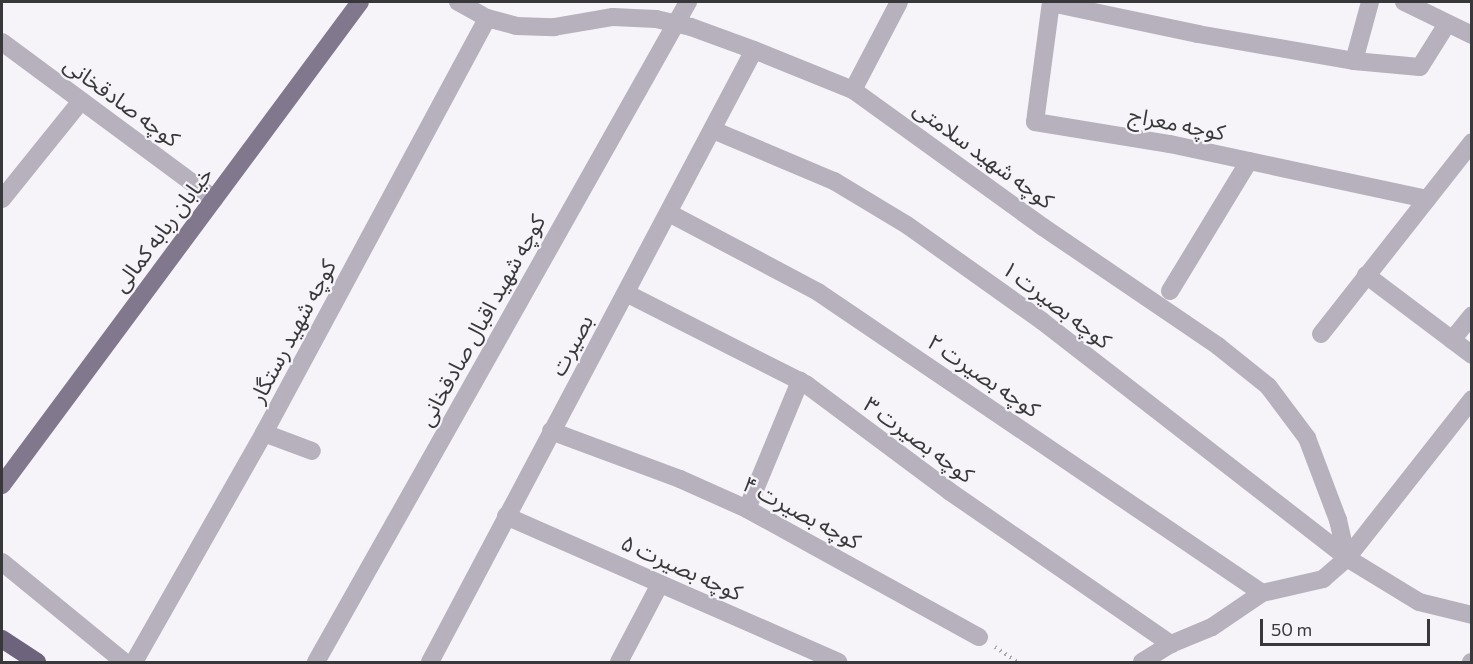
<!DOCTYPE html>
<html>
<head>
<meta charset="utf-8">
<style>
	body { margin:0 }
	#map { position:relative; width:1473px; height:664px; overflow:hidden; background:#f6f4f9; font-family:Commissioner,"Noto Sans Arabic",sans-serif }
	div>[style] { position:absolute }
	.path>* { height:4px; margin-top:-2px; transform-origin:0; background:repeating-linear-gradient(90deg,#a5a4a8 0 1.5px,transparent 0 6px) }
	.minor>* { height:18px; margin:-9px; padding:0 9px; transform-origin:9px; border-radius:9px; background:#b6b1bd }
	.major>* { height:18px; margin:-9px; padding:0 9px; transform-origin:9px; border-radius:9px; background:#81788e }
	.highway>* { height:18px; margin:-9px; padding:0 9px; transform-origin:9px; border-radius:9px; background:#6e637d }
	span { translate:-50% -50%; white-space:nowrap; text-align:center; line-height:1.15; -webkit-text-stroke:4.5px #f6f4f9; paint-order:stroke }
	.street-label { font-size:22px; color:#383739 }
	.frame { position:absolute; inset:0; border:3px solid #383739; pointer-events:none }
	.scale { position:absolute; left:1260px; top:619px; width:170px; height:27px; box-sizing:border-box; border:3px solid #383739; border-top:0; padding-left:8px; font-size:18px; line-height:21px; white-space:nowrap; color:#383739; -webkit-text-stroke:4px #f6f4f9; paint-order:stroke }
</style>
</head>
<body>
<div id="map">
	<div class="path">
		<div style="left:995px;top:647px;width:27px;rotate:34deg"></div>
	</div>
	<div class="minor">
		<div style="left:458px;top:2px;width:33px;rotate:29deg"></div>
		<div style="left:487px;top:18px;width:30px;rotate:15deg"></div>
		<div style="left:516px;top:26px;width:38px;rotate:2deg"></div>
		<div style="left:554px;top:27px;width:60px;rotate:-9.6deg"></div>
		<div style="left:613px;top:17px;width:43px;rotate:2.7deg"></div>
		<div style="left:656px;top:19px;width:36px;rotate:13deg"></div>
		<div style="left:691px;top:27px;width:67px;rotate:20.1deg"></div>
		<div style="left:754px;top:50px;width:107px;rotate:22deg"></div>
		<div style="left:853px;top:90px;width:234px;rotate:35.8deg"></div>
		<div style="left:1043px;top:227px;width:212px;rotate:34.2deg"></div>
		<div style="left:1218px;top:346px;width:64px;rotate:38.7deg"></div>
		<div style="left:1268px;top:386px;width:65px;rotate:53.1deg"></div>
		<div style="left:1307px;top:438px;width:88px;rotate:69.3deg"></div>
		<div style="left:1338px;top:520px;width:39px;rotate:77deg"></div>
		<div style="left:1051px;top:2px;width:121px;rotate:97.6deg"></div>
		<div style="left:1035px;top:122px;width:137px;rotate:9.3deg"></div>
		<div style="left:1170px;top:144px;width:263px;rotate:12.1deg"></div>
		<div style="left:1404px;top:2px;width:76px;rotate:25.9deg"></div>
		<div style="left:1051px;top:3px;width:150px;rotate:11.9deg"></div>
		<div style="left:1198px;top:34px;width:158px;rotate:9.8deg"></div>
		<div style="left:1354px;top:61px;width:66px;rotate:5.2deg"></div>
		<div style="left:1420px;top:67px;width:51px;rotate:-57.9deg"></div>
		<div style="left:2px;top:42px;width:264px;rotate:36.5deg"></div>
		<div style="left:1354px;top:61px;width:61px;rotate:-74.8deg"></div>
		<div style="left:853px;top:90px;width:99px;rotate:-62.4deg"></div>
		<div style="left:713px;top:130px;width:131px;rotate:22.9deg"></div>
		<div style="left:834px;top:181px;width:85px;rotate:31.1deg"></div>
		<div style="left:907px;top:225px;width:166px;rotate:35.4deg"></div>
		<div style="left:1042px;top:321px;width:386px;rotate:37.8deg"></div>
		<div style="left:2px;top:199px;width:126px;rotate:-51.1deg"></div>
		<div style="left:669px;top:213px;width:169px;rotate:27.9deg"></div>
		<div style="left:818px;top:292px;width:536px;rotate:34.13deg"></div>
		<div style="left:1366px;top:275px;width:133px;rotate:37deg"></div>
		<div style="left:1170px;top:291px;width:152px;rotate:-58.7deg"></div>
		<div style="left:626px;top:293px;width:203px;rotate:26.9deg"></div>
		<div style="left:807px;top:385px;width:177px;rotate:36.7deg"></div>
		<div style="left:949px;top:491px;width:270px;rotate:34.6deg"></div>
		<div style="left:1321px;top:334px;width:244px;rotate:-51.8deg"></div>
		<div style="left:1452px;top:340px;width:32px;rotate:-51deg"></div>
		<div style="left:551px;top:431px;width:138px;rotate:20.4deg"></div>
		<div style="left:680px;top:479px;width:73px;rotate:24.1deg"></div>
		<div style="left:747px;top:509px;width:265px;rotate:28.9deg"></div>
		<div style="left:264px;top:433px;width:51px;rotate:20.6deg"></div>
		<div style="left:747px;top:509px;width:139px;rotate:-67.5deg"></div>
		<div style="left:506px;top:516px;width:363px;rotate:23.7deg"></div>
		<div style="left:1347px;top:558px;width:202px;rotate:-51.8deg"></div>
		<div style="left:2px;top:562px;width:158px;rotate:39.3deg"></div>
		<div style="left:134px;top:662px;width:263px;rotate:-60.4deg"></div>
		<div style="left:264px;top:433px;width:471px;rotate:-61.7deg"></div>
		<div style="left:316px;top:662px;width:758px;rotate:-60.59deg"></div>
		<div style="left:430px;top:662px;width:692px;rotate:-62.1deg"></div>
		<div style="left:619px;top:662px;width:88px;rotate:-62.3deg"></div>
		<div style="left:1142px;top:662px;width:34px;rotate:-32deg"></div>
		<div style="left:1171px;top:644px;width:44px;rotate:-22.5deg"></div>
		<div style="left:1212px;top:627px;width:60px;rotate:-34.2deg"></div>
		<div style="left:1262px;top:593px;width:63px;rotate:-12.9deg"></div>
		<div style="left:1323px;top:579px;width:32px;rotate:-41deg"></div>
		<div style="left:1347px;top:558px;width:84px;rotate:31.4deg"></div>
		<div style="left:1419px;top:602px;width:55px;rotate:13.8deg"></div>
		<div style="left:1471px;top:662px;width:1px"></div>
	</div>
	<div class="major">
		<div style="left:2px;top:485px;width:601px;rotate:-53.45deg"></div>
	</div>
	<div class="highway">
		<div style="left:2px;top:639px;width:42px;rotate:33.3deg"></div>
	</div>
	<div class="street-label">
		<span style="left:122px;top:101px;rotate:36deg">کوچه صادقخانی</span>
		<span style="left:1177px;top:123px;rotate:11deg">کوچه معراج</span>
		<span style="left:984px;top:154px;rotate:36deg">کوچه شهید سلامتی</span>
		<span style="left:162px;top:229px;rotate:-53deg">خیابان ربابه کمالی</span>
		<span style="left:1057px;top:304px;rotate:37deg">کوچه بصیرت ۱</span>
		<span style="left:481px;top:320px;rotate:-61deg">کوچه شهید اقبال صادقخانی</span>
		<span style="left:292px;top:331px;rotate:-62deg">کوچه شهید رستگار</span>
		<span style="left:571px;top:345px;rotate:-62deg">بصیرت</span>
		<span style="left:984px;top:375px;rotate:34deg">کوچه بصیرت ۲</span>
		<span style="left:919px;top:439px;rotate:36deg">کوچه بصیرت ۳</span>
		<span style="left:802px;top:512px;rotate:28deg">کوچه بصیرت ۴</span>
		<span style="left:682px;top:567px;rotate:24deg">کوچه بصیرت ۵</span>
	</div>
	<div class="frame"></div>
	<div class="scale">50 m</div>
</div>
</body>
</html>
